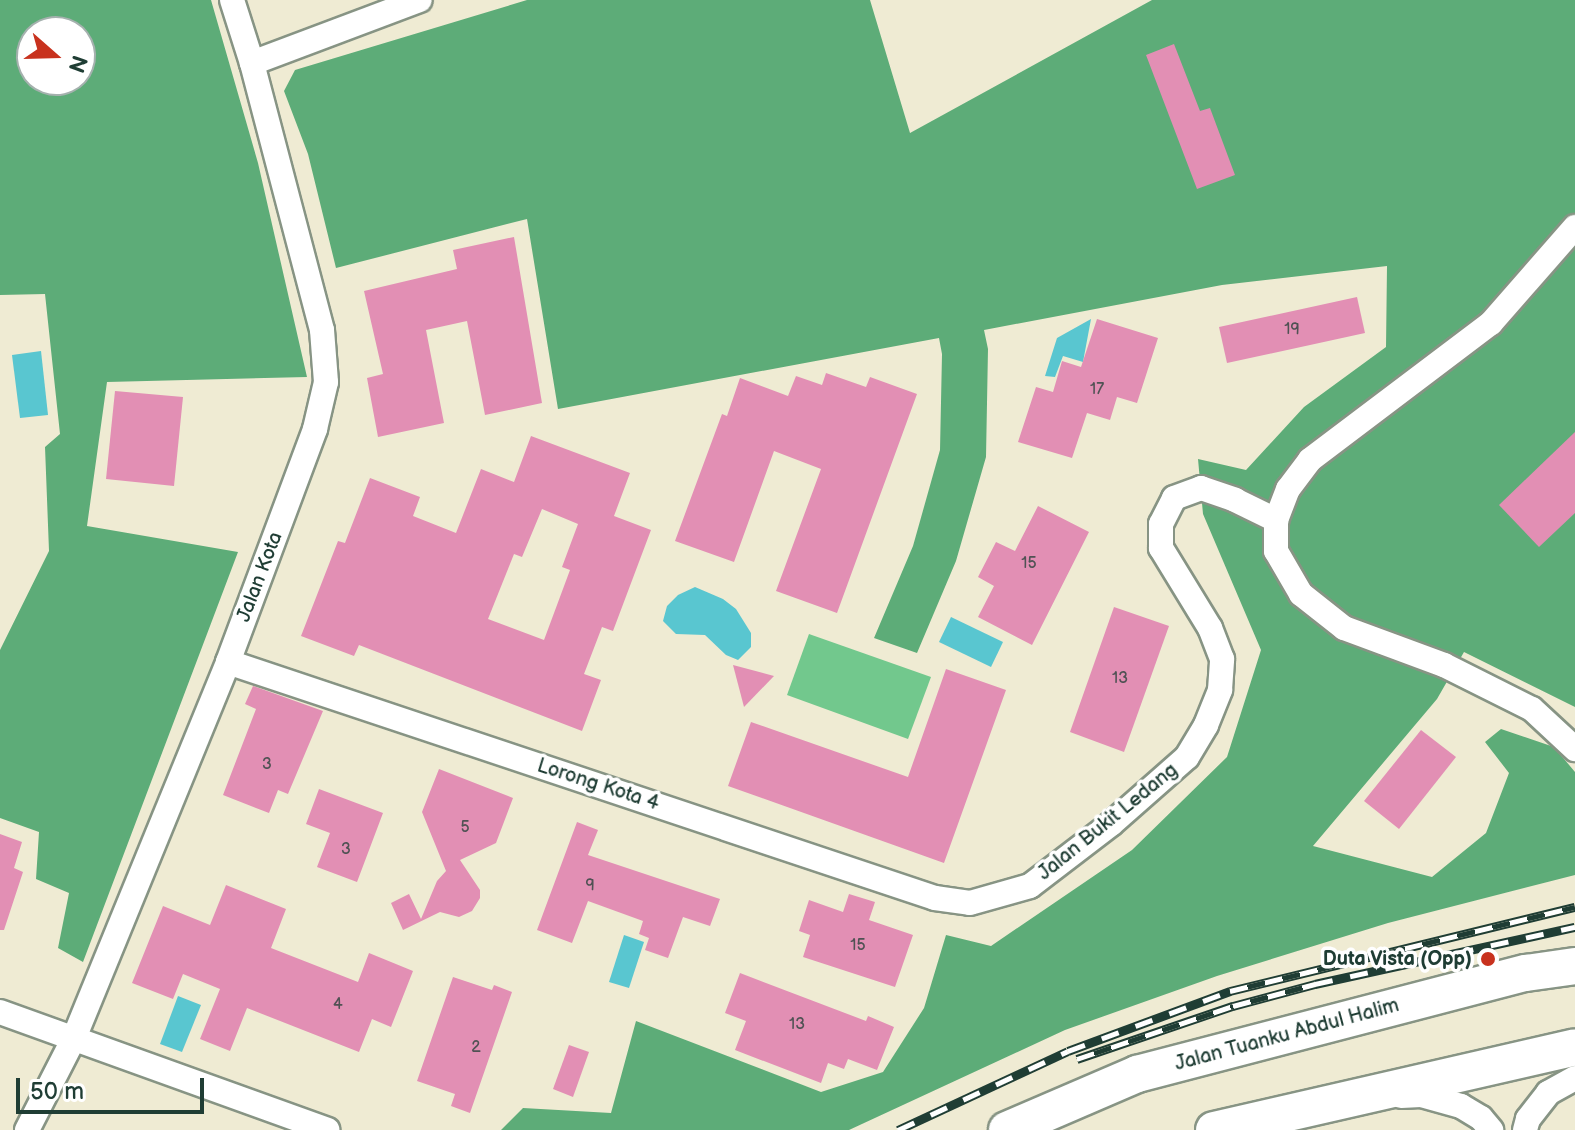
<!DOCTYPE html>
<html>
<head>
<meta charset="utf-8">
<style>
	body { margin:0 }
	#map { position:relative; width:1575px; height:1130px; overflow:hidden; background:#efebd3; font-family:"Balsamiq Sans",sans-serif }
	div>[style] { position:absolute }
	.green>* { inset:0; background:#72c88d }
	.forest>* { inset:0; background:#5dac78 }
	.water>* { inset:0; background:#59c6d0 }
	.building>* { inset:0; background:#e28fb4 }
	.roads { filter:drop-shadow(2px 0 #879484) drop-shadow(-2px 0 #879484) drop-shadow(0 2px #879484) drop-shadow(0 -2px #879484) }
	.minor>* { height:24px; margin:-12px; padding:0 12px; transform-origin:12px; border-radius:12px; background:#fff }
	.primary>* { height:36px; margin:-18px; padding:0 18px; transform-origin:18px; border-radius:18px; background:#fff }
	.rail>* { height:9px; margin-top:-4.5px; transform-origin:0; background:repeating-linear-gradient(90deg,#fff 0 18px,#1f3d34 0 36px); box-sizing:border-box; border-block:2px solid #1f3d34 }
	.dots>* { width:22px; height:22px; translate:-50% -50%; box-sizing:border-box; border:4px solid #fff; border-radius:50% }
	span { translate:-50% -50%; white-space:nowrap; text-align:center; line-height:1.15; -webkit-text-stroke:7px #fff; paint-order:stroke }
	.number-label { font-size:16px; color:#505254 }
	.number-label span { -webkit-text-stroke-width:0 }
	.street-label { font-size:20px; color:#1f3d34 }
	.poi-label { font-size:20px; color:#1f3d34; font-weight:700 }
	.right { translate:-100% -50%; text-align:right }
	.north { position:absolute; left:16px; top:16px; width:80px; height:80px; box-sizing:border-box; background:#fff; border:2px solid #a5b1ae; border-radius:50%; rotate:110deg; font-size:22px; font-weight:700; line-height:32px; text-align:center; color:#1f3d34 }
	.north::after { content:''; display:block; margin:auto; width:28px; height:36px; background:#c8321e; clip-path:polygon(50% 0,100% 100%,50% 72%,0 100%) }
	.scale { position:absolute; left:16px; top:1078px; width:188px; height:36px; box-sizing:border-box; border:4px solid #1f3d34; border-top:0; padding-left:10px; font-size:24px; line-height:28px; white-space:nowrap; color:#1f3d34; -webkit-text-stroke:6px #fff; paint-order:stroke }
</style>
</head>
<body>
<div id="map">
	<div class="green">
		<div style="clip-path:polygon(809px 634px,931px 677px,908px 739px,787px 695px)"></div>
	</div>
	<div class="forest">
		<div style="clip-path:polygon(evenodd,0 0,211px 0,258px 163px,307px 377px,107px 382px,87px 526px,238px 552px,83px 962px,58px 948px,69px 893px,36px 879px,39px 832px,0 818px,0 650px,49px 551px,45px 447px,60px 434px,45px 294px,0 295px,0 0,32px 32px,80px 32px,80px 80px,32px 80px,32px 32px)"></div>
		<div style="clip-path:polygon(527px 0,870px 0,910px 133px,1152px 0,1575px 0,1575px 707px,1464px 652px,1437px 699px,1313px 846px,1432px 877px,1486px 833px,1509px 773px,1485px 742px,1501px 729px,1554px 747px,1575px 772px,1575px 875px,1388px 923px,1217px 976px,1065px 1030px,849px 1130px,501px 1130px,523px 1108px,611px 1113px,636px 1021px,821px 1092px,883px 1072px,924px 1008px,946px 935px,991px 946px,1132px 850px,1227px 757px,1261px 650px,1203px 514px,1198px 459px,1246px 470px,1304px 407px,1386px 347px,1387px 266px,1222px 285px,984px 330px,988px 349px,986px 457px,956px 561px,917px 653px,874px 638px,913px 546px,940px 450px,942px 354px,939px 338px,558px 409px,527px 219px,336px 268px,308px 154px,284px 91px,295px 70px)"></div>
	</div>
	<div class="water">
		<div style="clip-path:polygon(1091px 319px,1083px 362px,1063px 356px,1055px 377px,1045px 376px,1057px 338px)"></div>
		<div style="clip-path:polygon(41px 351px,48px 415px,20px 418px,12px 355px)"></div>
		<div style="clip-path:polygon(695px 587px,723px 599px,736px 609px,751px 633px,751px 647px,738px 660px,726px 655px,705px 635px,676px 634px,663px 621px,667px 606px,678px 595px)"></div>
		<div style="clip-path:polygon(951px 617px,1003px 642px,991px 667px,939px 642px)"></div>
		<div style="clip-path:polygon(624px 935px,644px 942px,629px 988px,609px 982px)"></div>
		<div style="clip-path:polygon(178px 996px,201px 1005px,182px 1052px,160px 1044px)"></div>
	</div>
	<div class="building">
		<div style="clip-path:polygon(1174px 44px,1200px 111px,1210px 108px,1235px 175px,1197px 189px,1146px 55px)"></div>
		<div style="clip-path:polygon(514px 237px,542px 403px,485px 415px,467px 321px,426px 330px,444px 423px,378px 437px,367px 378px,383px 374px,364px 291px,457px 269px,453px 250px)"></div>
		<div style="clip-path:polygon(1357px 297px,1365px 333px,1227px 363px,1219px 327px)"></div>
		<div style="clip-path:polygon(1097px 319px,1158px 338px,1137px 403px,1117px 397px,1110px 420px,1087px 413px,1072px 458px,1018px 442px,1036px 387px,1053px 392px,1062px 361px,1081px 367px)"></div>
		<div style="clip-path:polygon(826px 373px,866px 387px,870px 377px,917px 394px,837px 613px,776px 591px,821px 469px,774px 451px,734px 562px,675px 541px,722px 414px,727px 416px,740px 378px,788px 396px,796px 376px,822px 385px)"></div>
		<div style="clip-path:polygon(115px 391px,183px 397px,174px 486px,106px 479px)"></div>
		<div style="clip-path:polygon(1575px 432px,1575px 513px,1539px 547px,1499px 505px)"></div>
		<div style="clip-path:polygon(evenodd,531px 436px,630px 473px,614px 516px,651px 530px,613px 631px,602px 627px,584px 674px,601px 680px,582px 731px,359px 645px,354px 656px,301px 636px,338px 541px,345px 543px,370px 478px,420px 497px,413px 516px,456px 533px,481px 469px,514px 482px,531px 436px,542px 509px,578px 524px,562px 567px,570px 570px,544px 640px,488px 619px,514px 554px,522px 557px,542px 509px)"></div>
		<div style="clip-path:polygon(1038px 506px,1089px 532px,1032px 645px,978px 617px,994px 586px,978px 577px,996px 542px,1015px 551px)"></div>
		<div style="clip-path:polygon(1114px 607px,1169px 626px,1124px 752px,1070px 732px)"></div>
		<div style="clip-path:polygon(733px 665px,774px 676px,744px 707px)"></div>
		<div style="clip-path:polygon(946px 669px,1006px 690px,944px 863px,728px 786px,751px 722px,908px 777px)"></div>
		<div style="clip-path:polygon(253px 686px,323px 711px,288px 794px,278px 790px,269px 813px,223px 795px,256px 709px,245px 704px)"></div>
		<div style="clip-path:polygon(1421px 730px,1456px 757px,1399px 829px,1364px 801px)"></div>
		<div style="clip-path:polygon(439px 769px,513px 798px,496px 843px,460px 860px,480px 890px,480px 898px,472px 911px,459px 917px,440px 912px,403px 930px,391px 903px,409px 894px,421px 919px,437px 881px,446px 871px,422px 812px)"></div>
		<div style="clip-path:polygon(319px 789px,383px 813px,357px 882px,317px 867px,330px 833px,306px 824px)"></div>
		<div style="clip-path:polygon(577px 822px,598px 830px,588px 855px,720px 899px,710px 926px,683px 917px,668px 958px,645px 950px,649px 938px,639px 934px,643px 921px,588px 901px,572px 943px,537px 930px)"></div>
		<div style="clip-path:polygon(0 834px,22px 842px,14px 868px,23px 872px,4px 930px,0 930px)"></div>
		<div style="clip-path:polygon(226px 885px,286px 909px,271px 948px,358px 982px,369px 953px,413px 971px,391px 1027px,372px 1019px,359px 1052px,247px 1008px,230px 1051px,200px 1039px,220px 989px,183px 974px,173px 999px,132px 983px,163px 906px,210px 925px)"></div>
		<div style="clip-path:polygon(849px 894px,875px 902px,869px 920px,913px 935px,895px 987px,803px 957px,810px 935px,799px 931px,809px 900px,843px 912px)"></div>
		<div style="clip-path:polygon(740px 973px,866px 1021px,868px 1016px,894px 1027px,877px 1070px,848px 1059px,844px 1069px,828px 1063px,821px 1083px,735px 1050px,746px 1021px,725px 1013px)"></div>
		<div style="clip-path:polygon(453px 977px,492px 990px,494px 985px,512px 992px,470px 1113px,451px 1106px,455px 1094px,417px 1081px)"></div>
		<div style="clip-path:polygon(569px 1045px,589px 1052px,573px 1097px,553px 1089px)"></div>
	</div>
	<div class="roads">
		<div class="minor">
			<div style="left:252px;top:63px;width:179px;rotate:-20.6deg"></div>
			<div style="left:1575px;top:227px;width:128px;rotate:131.2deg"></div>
			<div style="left:1491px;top:323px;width:227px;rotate:142.9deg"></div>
			<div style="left:1310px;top:460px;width:36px;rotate:127deg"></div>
			<div style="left:1288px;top:489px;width:33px;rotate:111deg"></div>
			<div style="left:1276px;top:520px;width:31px;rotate:90deg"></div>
			<div style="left:1276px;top:551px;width:50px;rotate:59.8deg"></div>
			<div style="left:1301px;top:594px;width:55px;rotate:38.3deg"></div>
			<div style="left:1344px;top:628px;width:107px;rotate:20.3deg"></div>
			<div style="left:1444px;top:665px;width:98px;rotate:26.6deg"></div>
			<div style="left:1532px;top:709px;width:59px;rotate:42.9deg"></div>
			<div style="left:228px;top:662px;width:745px;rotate:18.46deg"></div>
			<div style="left:935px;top:898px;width:35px;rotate:8deg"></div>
			<div style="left:970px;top:903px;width:62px;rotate:-15.8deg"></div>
			<div style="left:1030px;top:886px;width:102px;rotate:-37.4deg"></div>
			<div style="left:1111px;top:824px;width:101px;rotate:-41.4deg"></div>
			<div style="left:1187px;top:757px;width:37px;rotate:-59deg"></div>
			<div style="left:1206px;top:725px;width:38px;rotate:-68deg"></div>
			<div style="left:1220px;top:690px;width:31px;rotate:-86deg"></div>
			<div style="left:1222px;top:659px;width:33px;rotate:-111deg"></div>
			<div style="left:1210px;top:628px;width:94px;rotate:-121.5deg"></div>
			<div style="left:1161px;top:548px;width:24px;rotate:-90deg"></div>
			<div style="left:1161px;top:524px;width:29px;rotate:-63deg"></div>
			<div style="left:1174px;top:498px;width:29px;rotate:-20deg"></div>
			<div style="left:1201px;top:488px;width:36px;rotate:19deg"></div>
			<div style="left:1235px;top:500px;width:46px;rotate:26deg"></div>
			<div style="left:0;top:1012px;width:348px;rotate:19.8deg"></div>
			<div style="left:1401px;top:1096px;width:20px;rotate:-3deg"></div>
			<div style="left:1421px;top:1095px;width:41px;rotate:15.4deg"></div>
			<div style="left:1461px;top:1106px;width:23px;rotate:31deg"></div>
			<div style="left:1481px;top:1118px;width:16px;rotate:50deg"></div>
			<div style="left:27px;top:1130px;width:103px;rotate:-62.9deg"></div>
			<div style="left:74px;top:1038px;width:406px;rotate:-67.7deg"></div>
			<div style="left:228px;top:662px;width:249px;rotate:-69.5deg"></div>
			<div style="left:315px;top:429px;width:48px;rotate:-76.8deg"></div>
			<div style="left:326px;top:382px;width:52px;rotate:-94.4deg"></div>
			<div style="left:322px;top:330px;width:276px;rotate:-104.7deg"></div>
			<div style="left:252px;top:63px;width:66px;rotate:-107.6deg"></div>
			<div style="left:1525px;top:1130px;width:11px;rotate:-75deg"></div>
			<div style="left:1528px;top:1119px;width:33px;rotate:-52deg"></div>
			<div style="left:1548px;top:1093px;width:31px;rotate:-29deg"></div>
		</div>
		<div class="primary">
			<div style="left:1007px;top:1130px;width:142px;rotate:-23.3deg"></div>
			<div style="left:1137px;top:1074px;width:402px;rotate:-14.6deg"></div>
			<div style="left:1526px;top:973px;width:49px;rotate:-8.1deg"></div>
			<div style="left:1214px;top:1130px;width:370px;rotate:-12.9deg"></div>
		</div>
	</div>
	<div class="rail">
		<div style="left:1077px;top:1059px;width:165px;rotate:-18.8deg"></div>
		<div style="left:1233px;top:1006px;width:85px;rotate:-15deg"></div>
		<div style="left:1315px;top:984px;width:266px;rotate:-12.4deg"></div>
		<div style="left:898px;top:1130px;width:187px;rotate:-24.9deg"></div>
		<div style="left:1068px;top:1051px;width:173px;rotate:-20.3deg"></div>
		<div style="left:1230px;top:991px;width:355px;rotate:-13.7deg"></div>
	</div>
	<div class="dots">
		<div style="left:1488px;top:959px;background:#c8321e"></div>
	</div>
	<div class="number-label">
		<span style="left:1292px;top:330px">19</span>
		<span style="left:1097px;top:390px">17</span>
		<span style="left:1029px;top:564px">15</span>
		<span style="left:1120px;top:679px">13</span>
		<span style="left:267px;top:765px">3</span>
		<span style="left:465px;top:828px">5</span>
		<span style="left:346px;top:850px">3</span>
		<span style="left:590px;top:886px">9</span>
		<span style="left:858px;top:946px">15</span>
		<span style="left:338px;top:1005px">4</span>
		<span style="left:797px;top:1025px">13</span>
		<span style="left:476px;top:1048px">2</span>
	</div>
	<div class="street-label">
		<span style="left:260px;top:577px;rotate:-69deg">Jalan Kota</span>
		<span style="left:598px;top:785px;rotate:18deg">Lorong Kota 4</span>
		<span style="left:1108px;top:822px;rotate:-39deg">Jalan Bukit Ledang</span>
		<span style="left:1287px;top:1035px;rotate:-15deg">Jalan Tuanku Abdul Halim</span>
	</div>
	<div class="poi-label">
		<span class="right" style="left:1472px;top:959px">Duta Vista (Opp)</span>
	</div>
	<div class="north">N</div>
	<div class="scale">50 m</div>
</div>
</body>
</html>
